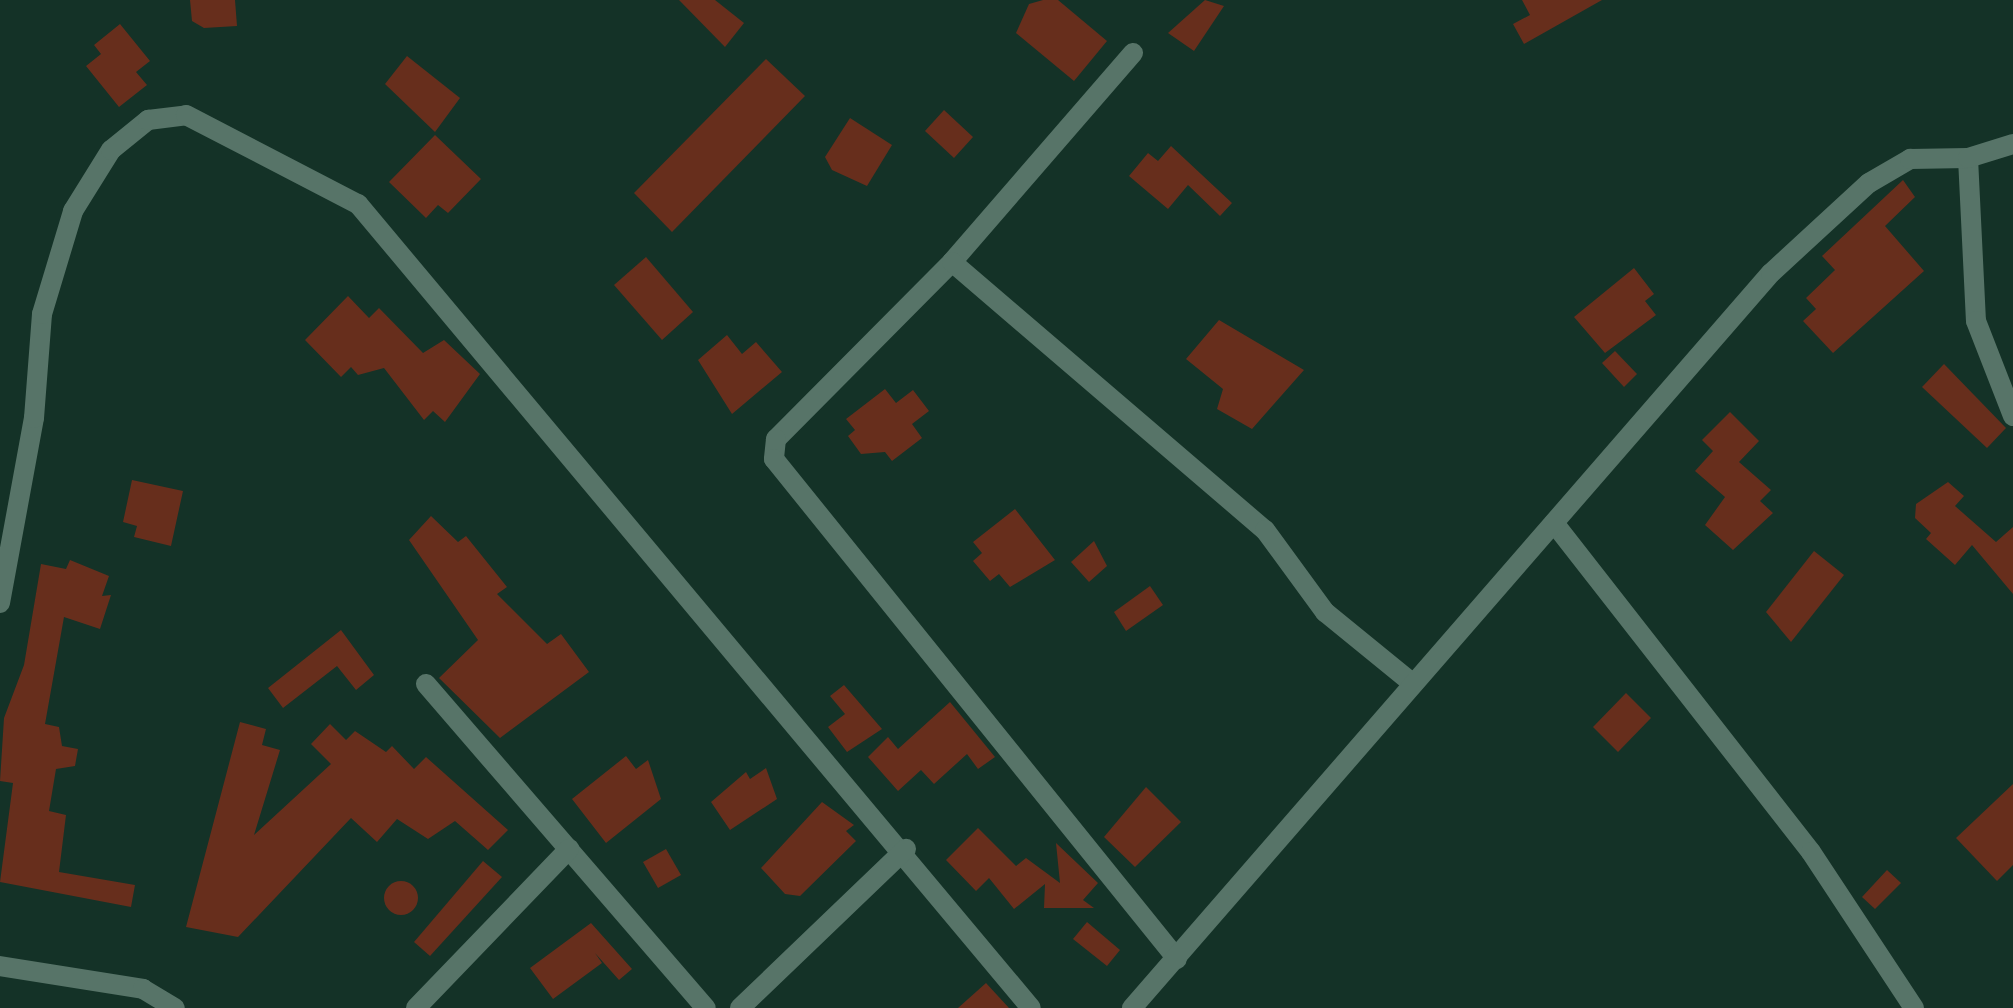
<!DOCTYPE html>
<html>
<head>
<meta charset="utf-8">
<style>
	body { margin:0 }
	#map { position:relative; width:2013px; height:1008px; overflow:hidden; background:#143227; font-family:Jost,sans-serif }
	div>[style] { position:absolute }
	.building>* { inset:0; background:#672e1c }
	.round { border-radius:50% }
	.minor>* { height:20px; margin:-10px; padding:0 10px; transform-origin:10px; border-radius:10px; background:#577468 }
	span { translate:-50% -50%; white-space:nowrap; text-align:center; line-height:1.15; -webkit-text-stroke:8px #143227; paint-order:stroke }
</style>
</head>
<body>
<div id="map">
	<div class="building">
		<div style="clip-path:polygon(190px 0,235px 0,237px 26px,204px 28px,192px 21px)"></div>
		<div style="clip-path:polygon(679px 0,715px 0,744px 23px,725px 47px)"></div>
		<div style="clip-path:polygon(1043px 0,1058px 0,1107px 41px,1074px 81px,1016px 33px,1029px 4px)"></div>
		<div style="clip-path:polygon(1205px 0,1224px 6px,1194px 51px,1168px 33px)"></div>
		<div style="clip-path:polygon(1522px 0,1602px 0,1524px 44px,1513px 24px,1530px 15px)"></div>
		<div style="clip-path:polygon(120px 24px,150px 61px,136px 72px,147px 85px,119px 107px,86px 66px,101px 54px,94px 45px)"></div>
		<div style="clip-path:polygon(407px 56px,460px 98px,435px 132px,385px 84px)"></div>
		<div style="clip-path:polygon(766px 59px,805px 96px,672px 232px,634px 193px)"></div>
		<div style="clip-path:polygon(944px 110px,973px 137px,954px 158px,925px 131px)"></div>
		<div style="clip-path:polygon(850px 118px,892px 145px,867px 186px,832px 170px,825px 157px)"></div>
		<div style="clip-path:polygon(435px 135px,481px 179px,448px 213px,438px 205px,426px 218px,389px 182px)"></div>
		<div style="clip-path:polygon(1171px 146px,1232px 203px,1220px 216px,1188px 185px,1168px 209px,1129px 176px,1148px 153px,1158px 161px)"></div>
		<div style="clip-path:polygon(1903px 180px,1915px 197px,1885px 226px,1924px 271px,1833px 353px,1803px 321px,1816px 309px,1806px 298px,1835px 270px,1822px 256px)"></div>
		<div style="clip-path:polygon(646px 257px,693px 312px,662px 340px,614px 285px)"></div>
		<div style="clip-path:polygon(1634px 268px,1654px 294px,1645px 301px,1656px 315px,1605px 353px,1574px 317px)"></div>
		<div style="clip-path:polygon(348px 296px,369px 318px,379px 308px,423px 353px,444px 340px,480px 374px,445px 422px,433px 411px,424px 420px,384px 368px,358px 375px,351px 367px,341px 377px,305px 340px)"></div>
		<div style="clip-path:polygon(1219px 320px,1304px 370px,1252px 429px,1217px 409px,1223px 389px,1186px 359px)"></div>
		<div style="clip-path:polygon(727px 335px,742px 354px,756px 342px,782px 372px,732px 414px,698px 360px)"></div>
		<div style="clip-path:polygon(1615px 351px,1637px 374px,1624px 387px,1602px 363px)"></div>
		<div style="clip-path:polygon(1944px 364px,2006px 428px,1987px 448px,1922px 387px)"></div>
		<div style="clip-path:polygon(885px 389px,896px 403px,913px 390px,929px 411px,912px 424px,922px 438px,892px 461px,885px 452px,861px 454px,848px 436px,855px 430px,846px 419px)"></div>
		<div style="clip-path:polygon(1730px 412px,1759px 441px,1739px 462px,1771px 490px,1760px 501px,1773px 513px,1733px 550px,1705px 525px,1725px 497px,1695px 471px,1713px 451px,1702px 440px)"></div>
		<div style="clip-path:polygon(132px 480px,183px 491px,171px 546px,134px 537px,137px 526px,123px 522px)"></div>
		<div style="clip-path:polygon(1948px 482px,1964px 496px,1955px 506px,1996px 542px,2013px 527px,2013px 594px,1972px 545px,1955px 565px,1926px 539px,1931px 533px,1915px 518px,1916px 504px)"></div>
		<div style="clip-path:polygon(1015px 509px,1055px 560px,1010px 587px,999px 574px,990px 581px,973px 561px,982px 553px,973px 542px)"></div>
		<div style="clip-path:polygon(431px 516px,458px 542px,466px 536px,507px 587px,497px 594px,547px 644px,561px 634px,589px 672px,500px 738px,439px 678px,478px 640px,409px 540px)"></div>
		<div style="clip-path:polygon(1094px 541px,1107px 566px,1089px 582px,1071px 562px)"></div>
		<div style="clip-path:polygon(1814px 551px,1844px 575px,1791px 642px,1766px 612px)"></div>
		<div style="clip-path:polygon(70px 560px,109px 576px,102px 596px,111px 595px,100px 629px,64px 617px,45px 724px,59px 727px,62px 746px,78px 749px,75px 766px,56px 769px,49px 811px,66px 815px,59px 872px,135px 885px,131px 907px,0 882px,13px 783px,0 781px,4px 718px,24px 665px,41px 564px,66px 569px)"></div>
		<div style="clip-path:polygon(1150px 586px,1163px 605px,1126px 631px,1114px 612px)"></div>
		<div style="clip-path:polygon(341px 630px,374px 675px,356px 690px,337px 666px,283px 708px,268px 688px)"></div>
		<div style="clip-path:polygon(844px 685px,882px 729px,847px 752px,828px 727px,845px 714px,830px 696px)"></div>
		<div style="clip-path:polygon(1626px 693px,1651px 718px,1618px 752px,1593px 727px)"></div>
		<div style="clip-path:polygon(950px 702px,995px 757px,978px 769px,967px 754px,934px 784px,921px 770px,898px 791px,868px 757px,888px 737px,898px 749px)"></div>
		<div style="clip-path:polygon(240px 722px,266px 729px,262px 745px,280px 750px,254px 835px,331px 764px,311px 744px,330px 724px,346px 740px,355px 731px,386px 752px,392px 746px,414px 769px,426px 757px,508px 830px,488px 850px,455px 821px,428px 839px,397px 819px,377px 842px,351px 818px,238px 937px,186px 927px)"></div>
		<div style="clip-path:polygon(626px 756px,636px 769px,648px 760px,661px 799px,606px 843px,572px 799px)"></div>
		<div style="clip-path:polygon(766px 768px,777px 799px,730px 830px,711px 802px,746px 772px,750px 779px)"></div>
		<div style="clip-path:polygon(2013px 784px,2013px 865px,1997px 881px,1956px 838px)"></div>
		<div style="clip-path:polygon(1146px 787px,1181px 822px,1135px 867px,1104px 837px)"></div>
		<div style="clip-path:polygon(822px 802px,854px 825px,846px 831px,856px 841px,800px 896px,785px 894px,761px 868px)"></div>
		<div style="clip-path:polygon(978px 828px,1016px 866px,1026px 858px,1060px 883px,1056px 843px,1098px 883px,1083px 900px,1094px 908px,1044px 908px,1045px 884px,1014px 909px,989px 878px,976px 891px,946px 860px)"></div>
		<div style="clip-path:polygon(666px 849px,681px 875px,658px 888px,643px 862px)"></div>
		<div style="clip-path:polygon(483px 861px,502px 877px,430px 956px,414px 942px)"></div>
		<div style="clip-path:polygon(1887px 870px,1901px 883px,1875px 909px,1862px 897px)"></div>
		<div class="round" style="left:384px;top:881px;width:34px;height:34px"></div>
		<div style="clip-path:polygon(1087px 922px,1120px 950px,1107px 966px,1073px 939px)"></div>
		<div style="clip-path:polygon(591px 923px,632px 969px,619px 980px,595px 953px,602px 963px,553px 999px,530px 968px)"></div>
		<div style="clip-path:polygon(986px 983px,1009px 1008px,958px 1008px)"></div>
	</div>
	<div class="minor">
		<div style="left:1133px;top:53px;width:276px;rotate:130.9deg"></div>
		<div style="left:952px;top:262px;width:250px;rotate:134.8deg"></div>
		<div style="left:776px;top:439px;width:20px;rotate:96deg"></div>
		<div style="left:774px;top:459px;width:642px;rotate:51.13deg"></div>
		<div style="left:1968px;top:158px;width:163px;rotate:87.2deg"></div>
		<div style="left:1976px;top:321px;width:102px;rotate:68.7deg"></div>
		<div style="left:952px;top:262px;width:412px;rotate:40.6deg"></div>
		<div style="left:1265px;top:530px;width:102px;rotate:53.8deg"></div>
		<div style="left:1325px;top:612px;width:112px;rotate:39.2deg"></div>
		<div style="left:1554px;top:523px;width:417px;rotate:52deg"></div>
		<div style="left:1811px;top:852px;width:187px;rotate:56.6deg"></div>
		<div style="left:0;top:603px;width:188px;rotate:-79.6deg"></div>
		<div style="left:34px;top:418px;width:104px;rotate:-85.6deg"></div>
		<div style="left:42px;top:314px;width:108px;rotate:-73.2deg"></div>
		<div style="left:73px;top:211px;width:72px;rotate:-58.1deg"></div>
		<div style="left:111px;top:150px;width:48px;rotate:-39deg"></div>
		<div style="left:148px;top:120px;width:38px;rotate:-7deg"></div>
		<div style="left:186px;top:115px;width:194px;rotate:27.4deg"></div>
		<div style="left:358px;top:204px;width:1048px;rotate:50.07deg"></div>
		<div style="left:426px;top:684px;width:428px;rotate:49.2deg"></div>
		<div style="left:0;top:966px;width:145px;rotate:9.1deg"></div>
		<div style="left:143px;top:989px;width:37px;rotate:31deg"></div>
		<div style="left:416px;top:1008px;width:221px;rotate:-46.1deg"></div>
		<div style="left:740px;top:1008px;width:230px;rotate:-43.8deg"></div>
		<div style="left:1132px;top:1008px;width:974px;rotate:-49deg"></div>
		<div style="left:1771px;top:273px;width:133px;rotate:-42.6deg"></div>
		<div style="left:1869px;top:183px;width:48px;rotate:-30.3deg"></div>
		<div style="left:1910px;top:159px;width:58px;rotate:-1deg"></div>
		<div style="left:1968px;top:158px;width:47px;rotate:-17.3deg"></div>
	</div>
</div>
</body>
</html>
